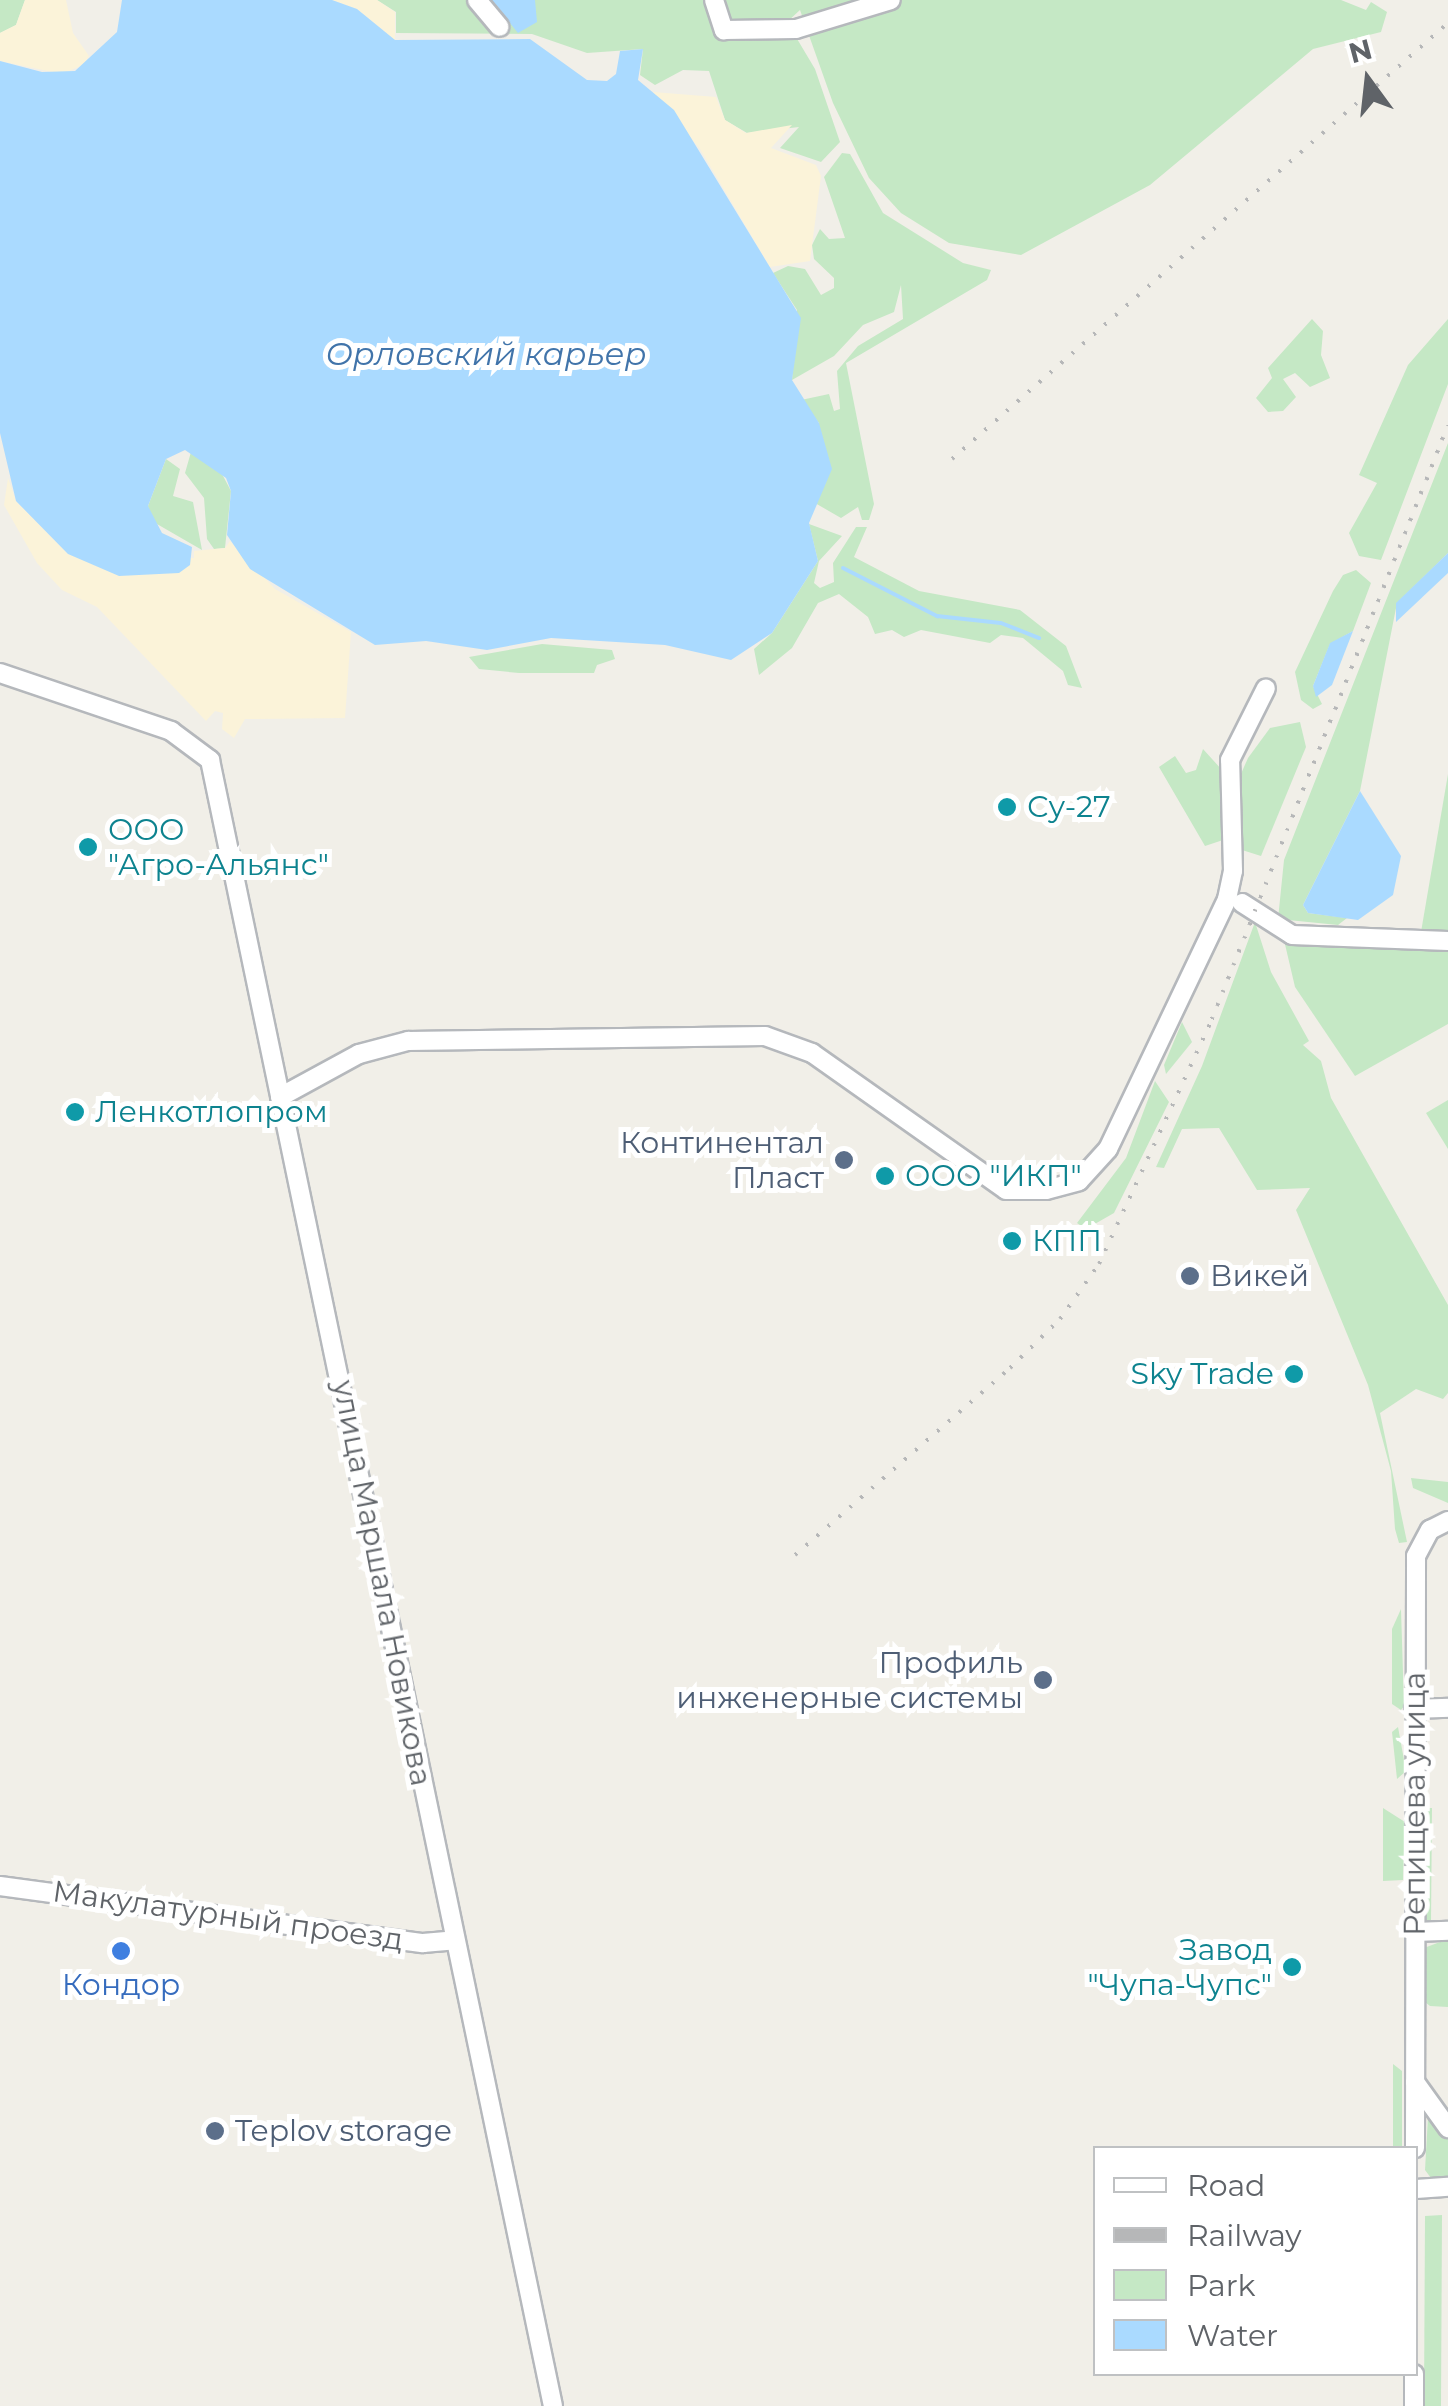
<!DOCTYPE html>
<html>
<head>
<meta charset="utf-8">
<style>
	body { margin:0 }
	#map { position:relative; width:1448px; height:2406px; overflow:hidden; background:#f1efe8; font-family:Montserrat,sans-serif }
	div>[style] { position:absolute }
	.green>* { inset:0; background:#c5e8c5 }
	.sand>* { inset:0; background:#fbf3d9 }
	.water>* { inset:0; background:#aadaff }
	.stream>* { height:4px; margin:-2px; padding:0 2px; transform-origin:2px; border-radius:2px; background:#aadaff }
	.roads { filter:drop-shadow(2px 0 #b5b8bc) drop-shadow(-2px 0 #b5b8bc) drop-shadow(0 2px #b5b8bc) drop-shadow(0 -2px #b5b8bc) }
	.minor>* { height:18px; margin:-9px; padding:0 9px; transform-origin:9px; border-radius:9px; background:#fff }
	.rail>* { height:4px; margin-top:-2px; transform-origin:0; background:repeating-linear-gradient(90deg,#b6b7b8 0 2.5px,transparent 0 14.5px) }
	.dots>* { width:28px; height:28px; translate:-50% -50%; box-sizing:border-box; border:5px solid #fff; border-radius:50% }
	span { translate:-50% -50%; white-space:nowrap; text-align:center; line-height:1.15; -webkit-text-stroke:10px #fff; paint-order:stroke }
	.culture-label { font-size:30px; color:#0d838f }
	.left { translate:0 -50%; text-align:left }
	.right { translate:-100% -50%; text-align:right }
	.service-label { font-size:30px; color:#4e5e75 }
	.street-label { font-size:30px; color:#5f6368 }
	.shop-label { font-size:30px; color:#366cbe }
	.water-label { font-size:32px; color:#4174aa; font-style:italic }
	.legend { position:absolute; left:1093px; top:2146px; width:325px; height:230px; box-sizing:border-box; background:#fff; border:2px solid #bfc1c3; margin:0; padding:12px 18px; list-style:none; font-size:30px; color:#5f6368 }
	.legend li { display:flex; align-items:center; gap:20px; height:50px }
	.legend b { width:50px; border:2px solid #bfc1c3 }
	.north { position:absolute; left:1318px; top:30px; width:100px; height:100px; -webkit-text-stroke:8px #fff; paint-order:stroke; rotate:345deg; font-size:28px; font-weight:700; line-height:40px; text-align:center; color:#5f6368 }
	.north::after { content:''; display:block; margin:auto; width:35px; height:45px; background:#5f6368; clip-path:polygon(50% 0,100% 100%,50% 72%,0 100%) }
</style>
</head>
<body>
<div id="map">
	<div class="green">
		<div style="clip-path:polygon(0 0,25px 0,16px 25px,0 33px)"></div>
		<div style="clip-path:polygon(377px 0,1341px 0,1366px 10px,1371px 2px,1387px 12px,1381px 32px,1313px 49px,1150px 185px,1021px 255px,949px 243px,901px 213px,869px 178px,833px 103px,800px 10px,787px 22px,815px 69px,840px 142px,821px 162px,780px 148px,799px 127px,747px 133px,725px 120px,709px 71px,683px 70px,655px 85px,640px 75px,643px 49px,587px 53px,532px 34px,396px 33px,396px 12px)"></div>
		<div style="clip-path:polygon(842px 153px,850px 154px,883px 213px,963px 263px,991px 270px,987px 280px,846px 363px,874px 504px,869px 520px,862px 520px,858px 507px,841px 518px,815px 503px,819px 423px,801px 400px,829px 394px,834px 411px,840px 409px,837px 371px,858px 346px,903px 319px,901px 285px,894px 312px,863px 325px,834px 356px,792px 380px,797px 310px,773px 273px,788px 266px,805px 269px,821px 295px,834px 288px,834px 278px,814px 259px,812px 245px,820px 229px,829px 239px,845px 238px,824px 177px)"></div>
		<div style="clip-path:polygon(1312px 319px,1323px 331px,1321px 355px,1330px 378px,1310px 387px,1295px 373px,1283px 379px,1296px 397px,1283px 411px,1268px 412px,1256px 398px,1272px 378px,1268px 368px)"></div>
		<div style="clip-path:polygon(1448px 319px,1448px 384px,1381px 560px,1359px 556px,1349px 533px,1377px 483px,1359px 475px,1408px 365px)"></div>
		<div style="clip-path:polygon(1448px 443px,1448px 553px,1397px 603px,1360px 791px,1303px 905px,1308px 913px,1347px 918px,1338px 925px,1278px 919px,1284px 860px)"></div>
		<div style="clip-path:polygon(191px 452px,222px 474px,231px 491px,225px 548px,214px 549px,207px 539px,204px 498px,185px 473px)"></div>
		<div style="clip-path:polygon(166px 459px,180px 469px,173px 496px,193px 502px,202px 550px,150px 520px,148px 506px)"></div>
		<div style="clip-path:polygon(809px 524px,842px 536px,819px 561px,814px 583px,820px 588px,834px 582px,833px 563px,856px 527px,867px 527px,854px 557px,919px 591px,1020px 610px,1066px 646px,1082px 688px,1068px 685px,1063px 671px,1023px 638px,1001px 635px,990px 643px,921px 630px,904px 637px,892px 630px,875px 634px,868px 617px,839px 594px,818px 603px,792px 648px,759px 675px,754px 649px,772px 633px,818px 561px)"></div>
		<div style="clip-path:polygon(1356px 570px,1371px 583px,1353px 631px,1330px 644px,1313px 686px,1322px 704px,1313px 709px,1301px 700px,1295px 672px,1333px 591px,1343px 575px)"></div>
		<div style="clip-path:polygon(542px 644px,612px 650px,615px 659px,597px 665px,594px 673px,519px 673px,479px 669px,469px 657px)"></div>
		<div style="clip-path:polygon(1300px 722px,1306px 747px,1261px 856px,1242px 850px,1240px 776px,1248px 758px,1270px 728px)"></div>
		<div style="clip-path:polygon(1203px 749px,1222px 770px,1223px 840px,1205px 846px,1159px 767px,1175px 756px,1186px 773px,1196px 770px)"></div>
		<div style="clip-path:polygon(1448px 774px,1448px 935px,1421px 932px)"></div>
		<div style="clip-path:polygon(1255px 922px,1271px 972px,1309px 1041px,1303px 1045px,1321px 1061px,1331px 1098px,1448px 1305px,1448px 1393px,1443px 1399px,1416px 1389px,1380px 1413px,1407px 1542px,1399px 1543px,1395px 1529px,1391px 1471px,1368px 1385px,1296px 1210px,1310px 1188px,1257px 1190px,1219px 1128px,1182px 1129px,1164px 1168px,1156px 1167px,1202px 1066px)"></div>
		<div style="clip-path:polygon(1284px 940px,1448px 948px,1448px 1024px,1355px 1076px,1295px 987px)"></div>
		<div style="clip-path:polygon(1182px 1022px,1192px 1042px,1166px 1074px,1164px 1065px)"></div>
		<div style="clip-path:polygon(1155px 1081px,1169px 1102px,1114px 1213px,1086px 1229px,1077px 1223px,1126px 1158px)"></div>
		<div style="clip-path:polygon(1448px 1100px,1448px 1149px,1426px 1113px)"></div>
		<div style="clip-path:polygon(1411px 1478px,1448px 1482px,1448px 1503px,1413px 1488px)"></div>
		<div style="clip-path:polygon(1401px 1609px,1404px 1706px,1401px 1710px,1392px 1704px,1392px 1629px)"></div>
		<div style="clip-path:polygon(1398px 1727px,1406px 1771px,1397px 1779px,1392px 1732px)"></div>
		<div style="clip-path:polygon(1383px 1808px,1405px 1822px,1403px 1880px,1383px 1881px)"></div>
		<div style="clip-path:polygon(1422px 1808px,1432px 1808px,1431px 1922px,1424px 1920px)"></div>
		<div style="clip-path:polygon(1448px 1939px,1448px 2007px,1430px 2006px,1425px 2002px,1424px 1948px)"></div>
		<div style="clip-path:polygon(1393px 2064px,1402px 2071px,1402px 2148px,1393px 2148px)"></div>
		<div style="clip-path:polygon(1428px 2117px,1448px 2137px,1448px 2179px,1431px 2178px,1425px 2170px)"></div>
		<div style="clip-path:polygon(1442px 2215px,1441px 2406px,1424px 2406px,1425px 2216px)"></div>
	</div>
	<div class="sand">
		<div style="clip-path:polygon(25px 0,66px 0,73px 33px,89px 56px,83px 65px,62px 74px,0 61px,0 33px,16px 25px)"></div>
		<div style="clip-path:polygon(332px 0,377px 0,395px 12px,395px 40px,357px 9px)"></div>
		<div style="clip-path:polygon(653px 92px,716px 97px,725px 120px,746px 133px,792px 125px,771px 148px,816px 165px,821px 176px,810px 261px,770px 267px,700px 149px)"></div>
		<div style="clip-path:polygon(8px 478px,16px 501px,68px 554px,194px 558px,194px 551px,225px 548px,230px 541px,275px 589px,351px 632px,345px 718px,245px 719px,234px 738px,222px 729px,223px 713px,215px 711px,206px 721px,97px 607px,62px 590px,37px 563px,4px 505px)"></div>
	</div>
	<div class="water">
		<div style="clip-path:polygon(122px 0,332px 0,357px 9px,395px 40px,530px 39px,587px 80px,607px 81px,616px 74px,620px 51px,643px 49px,638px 80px,674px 110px,801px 318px,792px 380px,819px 423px,832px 469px,809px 523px,818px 561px,772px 633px,731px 660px,665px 645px,551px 638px,487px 650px,426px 641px,375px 645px,250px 569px,227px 535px,231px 491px,226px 478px,185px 450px,166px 459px,148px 506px,162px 533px,192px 547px,190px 565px,179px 573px,119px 576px,68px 554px,16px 501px,0 433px,0 61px,42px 72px,75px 71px,117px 32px)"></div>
		<div style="clip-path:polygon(491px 0,535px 0,537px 22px,518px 33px)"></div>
		<div style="clip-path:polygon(1448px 553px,1448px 573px,1396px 622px,1396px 603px)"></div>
		<div style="clip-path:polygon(1353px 631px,1332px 685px,1316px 697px,1313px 686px,1330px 643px)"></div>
		<div style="clip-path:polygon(1360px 791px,1401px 856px,1393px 895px,1358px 920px,1308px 913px,1303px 905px)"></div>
	</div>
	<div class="stream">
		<div style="left:843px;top:568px;width:106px;rotate:27.1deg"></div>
		<div style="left:937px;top:616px;width:64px;rotate:6.2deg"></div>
		<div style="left:1001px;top:623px;width:41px;rotate:21.5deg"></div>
	</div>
	<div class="roads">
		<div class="minor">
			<div style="left:477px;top:0;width:35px;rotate:50deg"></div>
			<div style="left:714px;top:0;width:32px;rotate:72deg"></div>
			<div style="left:724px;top:30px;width:72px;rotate:-0.8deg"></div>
			<div style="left:796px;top:29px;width:99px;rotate:-17deg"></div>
			<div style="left:0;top:673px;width:181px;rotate:18.7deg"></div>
			<div style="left:171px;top:731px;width:49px;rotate:36.6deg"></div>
			<div style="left:210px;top:760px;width:1681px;rotate:78.23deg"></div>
			<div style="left:1242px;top:903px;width:59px;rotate:32.6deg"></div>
			<div style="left:1292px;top:935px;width:156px;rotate:2.2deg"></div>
			<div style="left:280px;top:1097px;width:90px;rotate:-28.6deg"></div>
			<div style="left:359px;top:1054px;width:51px;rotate:-14.9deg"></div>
			<div style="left:408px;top:1041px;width:357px;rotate:-0.8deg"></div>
			<div style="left:765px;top:1036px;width:50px;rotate:19.9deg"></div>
			<div style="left:812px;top:1053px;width:237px;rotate:35.2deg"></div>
			<div style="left:1006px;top:1190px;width:40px"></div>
			<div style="left:1046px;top:1190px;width:34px;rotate:-15deg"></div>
			<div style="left:1079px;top:1181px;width:43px;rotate:-47.8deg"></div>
			<div style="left:1108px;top:1149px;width:277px;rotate:-64.5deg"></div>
			<div style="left:1227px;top:899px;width:29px;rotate:-78deg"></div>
			<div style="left:1233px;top:871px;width:111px;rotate:-91.5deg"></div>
			<div style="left:1230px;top:760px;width:80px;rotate:-63.4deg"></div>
			<div style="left:1414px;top:1709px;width:34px;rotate:-2deg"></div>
			<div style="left:0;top:1886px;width:427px;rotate:7.7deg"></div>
			<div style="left:423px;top:1943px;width:32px;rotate:-5deg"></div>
			<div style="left:1415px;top:1932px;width:33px;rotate:-2deg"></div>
			<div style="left:1415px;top:2082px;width:57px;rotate:54.3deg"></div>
			<div style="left:1415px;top:2148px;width:592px;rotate:-89.9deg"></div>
			<div style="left:1416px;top:1556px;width:30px;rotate:-62deg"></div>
			<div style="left:1430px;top:1530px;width:20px;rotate:-27deg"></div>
			<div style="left:1416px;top:2189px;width:32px;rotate:-4deg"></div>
			<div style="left:1414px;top:2406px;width:32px;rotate:-90deg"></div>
		</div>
	</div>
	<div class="rail">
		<div style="left:952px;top:459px;width:660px;rotate:-41.32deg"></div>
		<div style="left:795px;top:1555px;width:285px;rotate:-41deg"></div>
		<div style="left:1010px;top:1368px;width:70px;rotate:-44.4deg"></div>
		<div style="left:1060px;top:1319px;width:67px;rotate:-54.7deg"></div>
		<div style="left:1099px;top:1264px;width:270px;rotate:-65.2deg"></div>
		<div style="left:1212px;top:1019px;width:639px;rotate:-68.33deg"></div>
	</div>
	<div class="dots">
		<div style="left:1007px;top:807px;background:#0f9aa8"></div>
		<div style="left:88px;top:847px;background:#0f9aa8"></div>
		<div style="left:75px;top:1112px;background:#0f9aa8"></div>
		<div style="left:844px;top:1160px;background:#5c6f8a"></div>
		<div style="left:885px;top:1176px;background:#0f9aa8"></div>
		<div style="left:1012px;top:1241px;background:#0f9aa8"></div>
		<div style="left:1190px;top:1276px;background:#5c6f8a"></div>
		<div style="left:1294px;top:1374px;background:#0f9aa8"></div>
		<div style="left:1043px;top:1680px;background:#5c6f8a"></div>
		<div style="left:121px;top:1951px;background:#3f7fe0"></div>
		<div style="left:1292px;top:1967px;background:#0f9aa8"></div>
		<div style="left:215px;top:2131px;background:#5c6f8a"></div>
	</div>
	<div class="culture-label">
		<span class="left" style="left:1027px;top:807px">Су-27</span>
		<span class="left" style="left:108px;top:847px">ООО<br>"Агро-Альянс"</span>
		<span class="left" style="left:95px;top:1112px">Ленкотлопром</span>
		<span class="left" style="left:905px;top:1176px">ООО "ИКП"</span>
		<span class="left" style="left:1032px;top:1241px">КПП</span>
		<span class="right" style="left:1274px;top:1374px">Sky Trade</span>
		<span class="right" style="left:1272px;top:1967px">Завод<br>"Чупа-Чупс"</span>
	</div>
	<div class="service-label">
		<span class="right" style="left:824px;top:1160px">Континентал<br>Пласт</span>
		<span class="left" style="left:1210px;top:1276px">Викей</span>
		<span class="right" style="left:1023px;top:1680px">Профиль<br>инженерные системы</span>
		<span class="left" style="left:235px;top:2131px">Teplov storage</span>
	</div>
	<div class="street-label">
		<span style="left:382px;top:1583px;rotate:79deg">улица Маршала Новикова</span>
		<span style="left:1415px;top:1804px;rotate:-90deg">Репищева улица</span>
		<span style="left:228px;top:1916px;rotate:8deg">Макулатурный проезд</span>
	</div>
	<div class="shop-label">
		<span style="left:121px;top:1985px">Кондор</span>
	</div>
	<div class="water-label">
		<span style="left:486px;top:354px">Орловский карьер</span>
	</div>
	<ul class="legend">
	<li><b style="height:12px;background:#fff"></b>Road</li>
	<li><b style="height:12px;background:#b6b7b8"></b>Railway</li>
	<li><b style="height:28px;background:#c5e8c5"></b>Park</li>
	<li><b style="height:28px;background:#aadaff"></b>Water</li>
	</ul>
	<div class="north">N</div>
</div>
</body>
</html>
